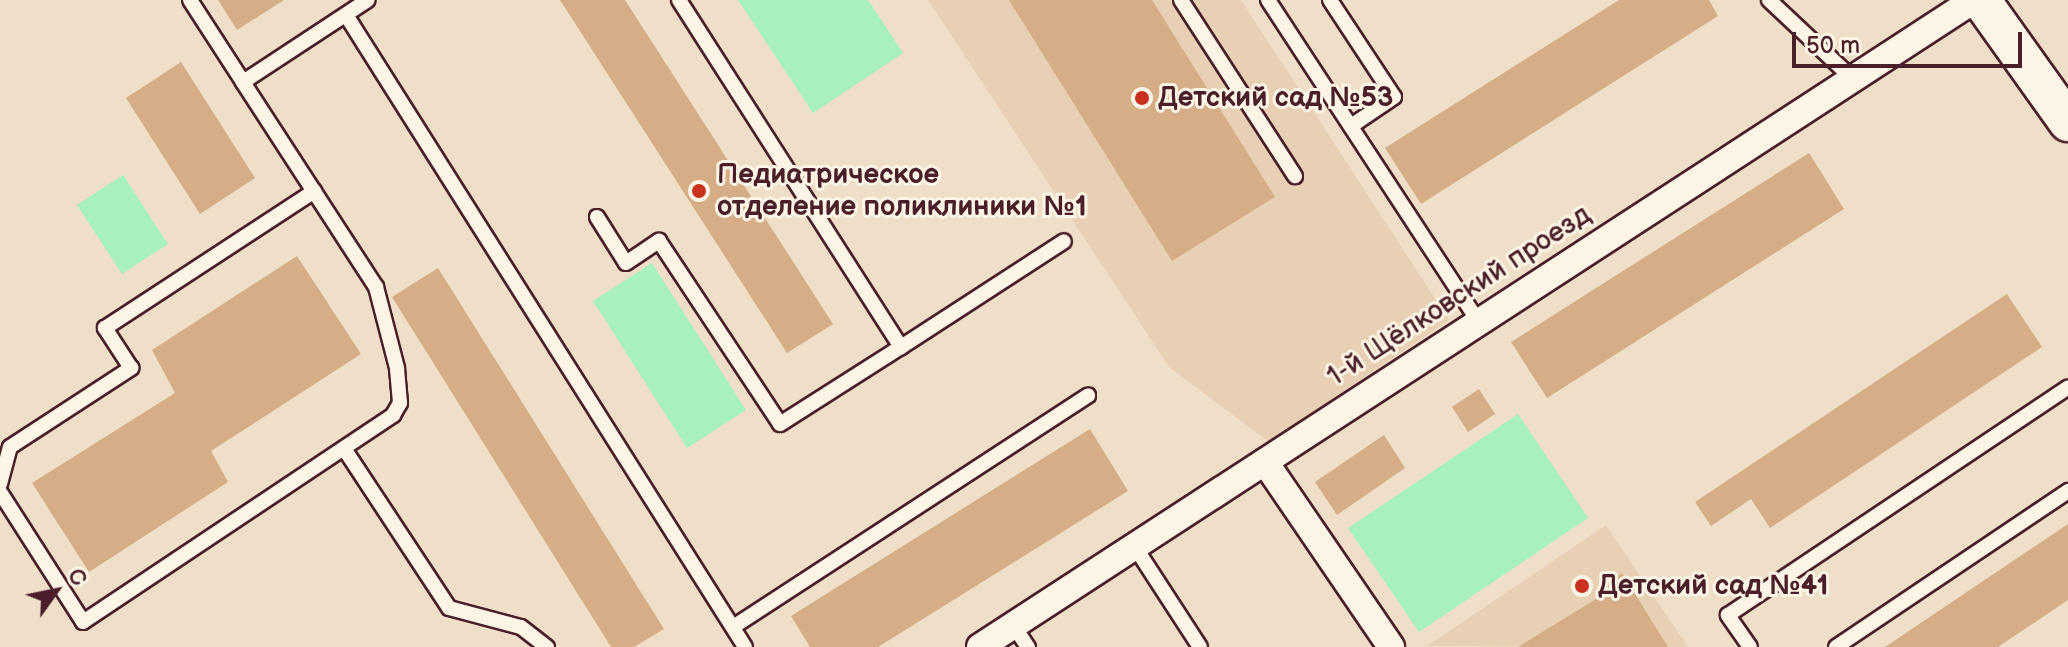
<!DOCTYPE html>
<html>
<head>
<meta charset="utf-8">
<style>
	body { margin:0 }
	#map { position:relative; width:2068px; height:647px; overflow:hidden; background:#f0dfc8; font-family:"Balsamiq Sans",sans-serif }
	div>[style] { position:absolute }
	.built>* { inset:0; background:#e8d0b4 }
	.green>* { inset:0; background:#a8f0be }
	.building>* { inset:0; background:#d5ad86 }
	.roads { filter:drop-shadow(2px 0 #4a1f2b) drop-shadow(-2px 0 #4a1f2b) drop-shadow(0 2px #4a1f2b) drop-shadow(0 -2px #4a1f2b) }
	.lane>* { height:14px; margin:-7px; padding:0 7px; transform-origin:7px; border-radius:7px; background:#fcf5e5 }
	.street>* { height:26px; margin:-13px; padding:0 13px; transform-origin:13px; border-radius:13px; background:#fcf5e5 }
	.secondary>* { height:38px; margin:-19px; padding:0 19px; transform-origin:19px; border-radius:19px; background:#fcf5e5 }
	.dots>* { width:22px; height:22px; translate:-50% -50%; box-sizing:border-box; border:4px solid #fcf5e5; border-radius:50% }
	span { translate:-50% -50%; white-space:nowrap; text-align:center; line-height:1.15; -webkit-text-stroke:6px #fcf5e5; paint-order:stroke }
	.poi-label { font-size:28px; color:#4a1f2b; font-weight:700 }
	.left { translate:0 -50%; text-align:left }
	.street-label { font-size:28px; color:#4a1f2b }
	.north { position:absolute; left:16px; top:551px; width:80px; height:80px; -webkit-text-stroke:6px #fcf5e5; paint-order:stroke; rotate:57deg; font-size:22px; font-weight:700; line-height:32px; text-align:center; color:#4a1f2b }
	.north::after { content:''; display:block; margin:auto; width:28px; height:36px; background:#4a1f2b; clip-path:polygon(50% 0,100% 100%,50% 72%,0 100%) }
	.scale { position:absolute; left:1792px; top:32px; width:230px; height:36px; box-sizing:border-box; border:4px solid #4a1f2b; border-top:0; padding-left:10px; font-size:24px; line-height:28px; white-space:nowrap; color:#4a1f2b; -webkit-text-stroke:6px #fcf5e5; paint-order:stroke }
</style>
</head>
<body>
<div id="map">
	<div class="built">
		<div style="clip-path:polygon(928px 0,1241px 0,1449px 320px,1269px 442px,1169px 367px)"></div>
		<div style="clip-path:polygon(1606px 525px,1688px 647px,1427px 646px)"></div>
	</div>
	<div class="green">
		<div style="clip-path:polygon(738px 0,868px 0,903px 53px,813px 113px)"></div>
		<div style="clip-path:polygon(123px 175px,168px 244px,122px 274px,77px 205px)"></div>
		<div style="clip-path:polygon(652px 263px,746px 410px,687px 448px,593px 301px)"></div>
		<div style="clip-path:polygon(1518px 414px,1588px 518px,1419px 632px,1348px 528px)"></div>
	</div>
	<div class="building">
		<div style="clip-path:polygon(218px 0,284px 0,237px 30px)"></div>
		<div style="clip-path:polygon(560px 0,625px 0,833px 324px,787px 353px)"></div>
		<div style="clip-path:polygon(1009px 0,1152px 0,1275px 197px,1172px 261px)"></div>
		<div style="clip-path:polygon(1619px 0,1709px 0,1718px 16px,1421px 204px,1385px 148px)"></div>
		<div style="clip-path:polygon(181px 62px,255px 178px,200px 214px,126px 98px)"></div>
		<div style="clip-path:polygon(1809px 153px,1844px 209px,1547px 398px,1511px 342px)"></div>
		<div style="clip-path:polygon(297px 256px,361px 354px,211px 451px,228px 482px,89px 572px,32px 483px,175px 393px,152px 350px)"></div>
		<div style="clip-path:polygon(438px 268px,664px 629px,634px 647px,611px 647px,392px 297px)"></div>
		<div style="clip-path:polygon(2007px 294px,2042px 347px,1770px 528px,1751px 499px,1711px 526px,1695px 502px)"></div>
		<div style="clip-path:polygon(1479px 389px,1495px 414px,1468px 432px,1452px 407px)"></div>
		<div style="clip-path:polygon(1090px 429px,1128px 491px,878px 647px,810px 647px,791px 616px)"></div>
		<div style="clip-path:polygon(1384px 435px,1405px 468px,1337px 515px,1315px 482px)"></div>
		<div style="clip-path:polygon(2068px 524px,2068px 600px,1998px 647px,1885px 647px)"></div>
		<div style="clip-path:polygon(1622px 573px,1668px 647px,1518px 647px,1601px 596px,1597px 588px)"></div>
	</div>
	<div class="roads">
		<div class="lane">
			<div style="left:190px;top:0;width:98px;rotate:57.1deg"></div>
			<div style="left:243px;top:82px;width:149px;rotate:-33.3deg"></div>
			<div style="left:679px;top:0;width:412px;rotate:57.4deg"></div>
			<div style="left:901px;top:347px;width:194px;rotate:-33deg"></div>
			<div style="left:1181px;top:0;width:210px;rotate:57.1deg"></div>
			<div style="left:1268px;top:0;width:386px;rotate:56.8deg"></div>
			<div style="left:1330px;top:0;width:116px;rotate:56.6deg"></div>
			<div style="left:1394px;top:97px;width:52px;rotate:146deg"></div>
			<div style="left:1769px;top:0;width:111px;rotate:43.2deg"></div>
			<div style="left:346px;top:15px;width:747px;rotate:57.73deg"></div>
			<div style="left:597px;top:217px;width:54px;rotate:57.8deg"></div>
			<div style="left:626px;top:263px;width:40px;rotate:-34deg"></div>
			<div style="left:659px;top:241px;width:219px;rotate:56.5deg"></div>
			<div style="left:780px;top:424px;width:143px;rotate:-32.5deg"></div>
			<div style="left:345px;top:450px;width:189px;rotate:56.6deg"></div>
			<div style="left:449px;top:608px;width:74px;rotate:14.8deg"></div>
			<div style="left:521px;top:627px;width:33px;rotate:38deg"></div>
			<div style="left:0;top:484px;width:38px;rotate:-75deg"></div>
			<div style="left:10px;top:447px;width:145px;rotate:-33.1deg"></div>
			<div style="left:131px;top:368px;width:48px;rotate:-123deg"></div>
			<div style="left:105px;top:328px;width:250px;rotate:-33.2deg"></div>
			<div style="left:0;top:492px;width:154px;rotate:57.4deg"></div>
			<div style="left:83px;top:622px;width:373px;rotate:-33.7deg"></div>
			<div style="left:393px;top:415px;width:14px;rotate:-60deg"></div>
			<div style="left:400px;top:403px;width:35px;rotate:-95deg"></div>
			<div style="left:397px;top:368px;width:84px;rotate:-104.5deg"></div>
			<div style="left:376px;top:287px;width:244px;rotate:-123deg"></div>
			<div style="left:1135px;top:547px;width:119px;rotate:57deg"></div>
			<div style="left:1013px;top:625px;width:27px;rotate:56deg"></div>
			<div style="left:733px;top:627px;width:424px;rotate:-33.1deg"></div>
			<div style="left:1750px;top:647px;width:39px;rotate:-125deg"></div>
			<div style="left:1728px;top:615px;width:409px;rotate:-33.8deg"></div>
			<div style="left:1836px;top:647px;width:280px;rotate:-33.9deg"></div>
		</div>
		<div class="street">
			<div style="left:1265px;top:462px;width:224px;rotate:55.7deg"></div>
			<div style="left:980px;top:647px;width:1186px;rotate:-33.06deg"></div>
		</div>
		<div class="secondary">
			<div style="left:1981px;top:0;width:150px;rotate:54.5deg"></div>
		</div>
	</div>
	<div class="dots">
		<div style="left:1142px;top:98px;background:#c8321e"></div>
		<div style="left:699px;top:191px;background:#c8321e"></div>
		<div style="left:1582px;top:586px;background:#c8321e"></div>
	</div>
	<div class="poi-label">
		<span class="left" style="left:1158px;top:98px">Детский сад №53</span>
		<span class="left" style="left:717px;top:191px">Педиатрическое<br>отделение поликлиники №1</span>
		<span class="left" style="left:1598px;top:586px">Детский сад №41</span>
	</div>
	<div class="street-label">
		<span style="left:1459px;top:296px;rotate:-33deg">1-й Щёлковский проезд</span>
	</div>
	<div class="north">С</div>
	<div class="scale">50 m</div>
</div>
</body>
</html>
